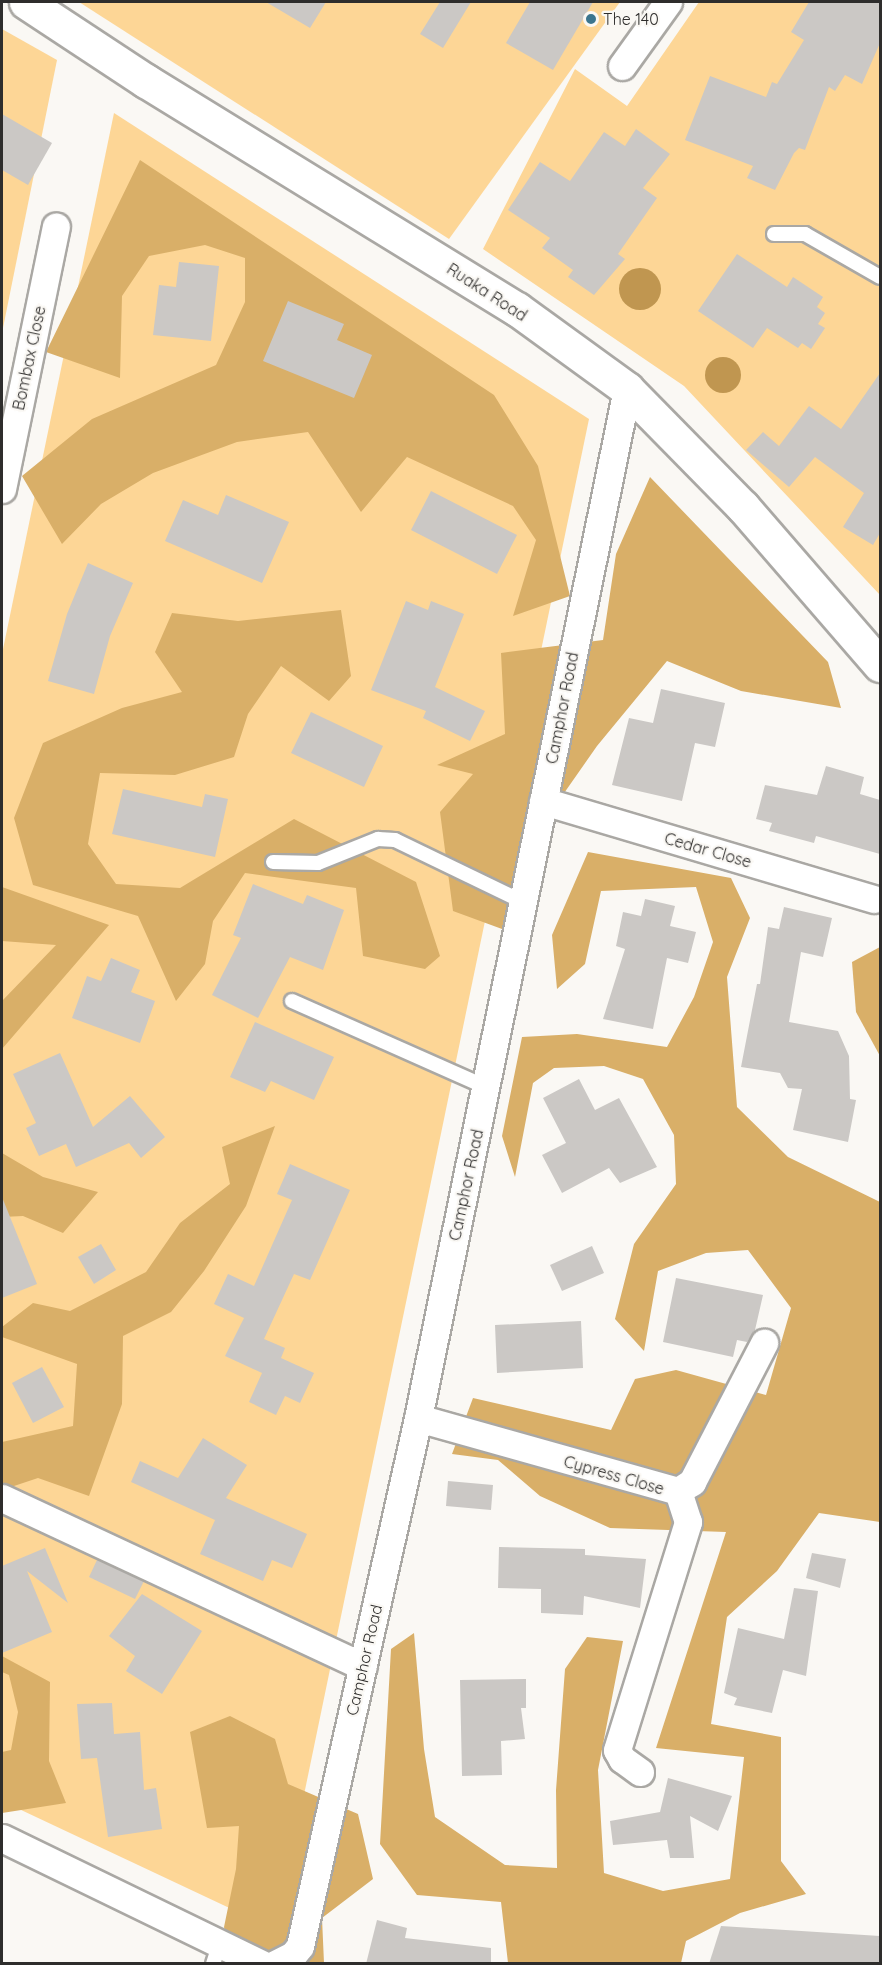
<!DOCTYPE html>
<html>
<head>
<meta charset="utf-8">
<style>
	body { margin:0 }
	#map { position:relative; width:882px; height:1965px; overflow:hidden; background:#faf8f4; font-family:Quicksand,sans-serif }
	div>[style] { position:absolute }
	.green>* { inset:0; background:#fdd696 }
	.forest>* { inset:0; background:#d9af68 }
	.water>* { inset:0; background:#c09650 }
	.round { border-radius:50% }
	.building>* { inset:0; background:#cbc8c5 }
	.roads { filter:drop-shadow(2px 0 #aaa8a4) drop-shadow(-2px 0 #aaa8a4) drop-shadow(0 2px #aaa8a4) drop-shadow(0 -2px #aaa8a4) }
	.lane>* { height:14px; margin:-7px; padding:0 7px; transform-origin:7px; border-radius:7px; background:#fff }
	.street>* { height:27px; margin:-13.5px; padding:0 13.5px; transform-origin:13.5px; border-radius:13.5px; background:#fff }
	.secondary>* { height:33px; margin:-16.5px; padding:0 16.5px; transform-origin:16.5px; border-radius:16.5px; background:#fff }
	.dots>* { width:16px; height:16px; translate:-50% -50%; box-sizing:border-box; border:3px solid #faf8f4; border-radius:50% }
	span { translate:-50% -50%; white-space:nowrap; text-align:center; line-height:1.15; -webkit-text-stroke:4.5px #faf8f4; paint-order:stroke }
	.poi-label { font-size:16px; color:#2e2d2c }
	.left { translate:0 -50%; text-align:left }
	.street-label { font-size:16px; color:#2e2d2c }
	.frame { position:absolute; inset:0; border:3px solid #2e2d2c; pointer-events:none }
</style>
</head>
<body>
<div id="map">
	<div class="green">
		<div style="clip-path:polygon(79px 2px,620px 2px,449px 239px)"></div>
		<div style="clip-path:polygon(699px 2px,880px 2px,880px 595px,684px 386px,483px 249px,575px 69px,627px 106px)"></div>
		<div style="clip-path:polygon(2px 29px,57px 60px,2px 333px)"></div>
		<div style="clip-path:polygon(114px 113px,589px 419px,276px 1930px,2px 1801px,2px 654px)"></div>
	</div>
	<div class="forest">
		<div style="clip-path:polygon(140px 160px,494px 395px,538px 466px,570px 596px,513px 616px,536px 540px,513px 506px,407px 457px,361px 512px,308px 432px,237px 442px,153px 473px,101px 504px,62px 544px,22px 476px,92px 419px,216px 365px,245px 302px,245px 258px,205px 245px,149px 256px,122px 296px,120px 378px,46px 352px)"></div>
		<div style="clip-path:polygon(650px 477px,828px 662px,841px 708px,741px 691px,667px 661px,597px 746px,518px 859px,502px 929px,453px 911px,440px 812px,473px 774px,437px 765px,505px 734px,501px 653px,603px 640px,616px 554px)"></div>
		<div style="clip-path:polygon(341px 610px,351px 676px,329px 701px,281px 666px,248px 714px,234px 757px,175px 775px,100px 773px,88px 844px,116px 884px,180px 888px,294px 819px,416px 882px,440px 956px,425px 969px,363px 956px,356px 888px,245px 873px,213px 921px,205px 964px,176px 1001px,138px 916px,33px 885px,14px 818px,43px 743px,122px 708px,182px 692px,155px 652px,172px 613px,238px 621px)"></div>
		<div style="clip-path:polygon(588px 852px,731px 878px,750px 918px,727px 977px,737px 1107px,788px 1157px,880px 1202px,880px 1522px,819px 1513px,777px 1571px,727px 1617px,711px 1724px,781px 1737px,781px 1861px,806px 1894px,740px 1913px,686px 1941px,681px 1963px,508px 1963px,501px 1902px,417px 1895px,380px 1844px,391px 1649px,414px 1633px,424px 1749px,435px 1817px,505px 1865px,557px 1868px,556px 1790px,565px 1669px,587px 1637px,623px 1641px,598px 1770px,604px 1873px,663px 1891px,730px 1879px,744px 1757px,656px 1748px,726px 1532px,610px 1528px,540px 1496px,498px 1460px,452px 1454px,473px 1398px,611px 1430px,635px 1379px,676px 1370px,766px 1395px,791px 1308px,748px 1250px,706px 1253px,658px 1271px,644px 1351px,615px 1319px,634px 1244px,676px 1184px,674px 1135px,643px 1079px,604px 1066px,554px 1068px,533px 1083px,515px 1177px,502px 1136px,522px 1037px,577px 1034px,667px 1047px,694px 997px,713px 942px,696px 887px,601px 891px,585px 964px,557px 989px,552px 935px)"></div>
		<div style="clip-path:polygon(2px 887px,109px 925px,2px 1049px,2px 1001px,56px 945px,2px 941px)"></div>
		<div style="clip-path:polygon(880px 947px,880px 1056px,856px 1012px,852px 962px)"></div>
		<div style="clip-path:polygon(275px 1126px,246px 1206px,204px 1271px,171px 1312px,123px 1336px,122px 1404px,89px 1496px,38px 1478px,2px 1490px,2px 1442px,73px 1426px,77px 1364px,2px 1337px,2px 1327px,33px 1303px,70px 1311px,146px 1272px,180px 1223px,230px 1184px,222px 1147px)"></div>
		<div style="clip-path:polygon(2px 1153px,43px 1177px,98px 1192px,63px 1233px,23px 1216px,2px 1217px)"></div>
		<div style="clip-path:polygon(2px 1656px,50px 1682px,49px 1761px,66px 1803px,2px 1813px,2px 1752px,11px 1750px,18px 1712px,9px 1675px,2px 1672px)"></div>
		<div style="clip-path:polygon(230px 1716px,275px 1739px,288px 1784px,358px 1814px,373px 1879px,322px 1918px,324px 1963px,232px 1963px,224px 1927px,236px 1869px,239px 1826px,207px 1828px,190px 1732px)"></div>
	</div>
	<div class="water">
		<div class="round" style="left:619px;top:268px;width:42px;height:42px"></div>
		<div class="round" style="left:705px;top:357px;width:36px;height:36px"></div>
	</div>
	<div class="building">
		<div style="clip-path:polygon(266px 2px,326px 2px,310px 28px)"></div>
		<div style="clip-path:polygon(440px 2px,471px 2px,443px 48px,420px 34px)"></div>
		<div style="clip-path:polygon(530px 2px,593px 2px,553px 70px,506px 43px)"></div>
		<div style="clip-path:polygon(809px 2px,880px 2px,880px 43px,862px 84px,845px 75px,835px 91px,829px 87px,805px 150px,799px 148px,794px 153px,775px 190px,747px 178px,753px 166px,685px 140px,710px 76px,766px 97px,772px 82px,777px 84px,804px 40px,791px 32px)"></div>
		<div style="clip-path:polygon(2px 114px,52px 143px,28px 185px,2px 170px)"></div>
		<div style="clip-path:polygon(636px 129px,670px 154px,643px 188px,657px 198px,618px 254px,625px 259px,594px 295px,568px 277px,573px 270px,542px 248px,550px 238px,508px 210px,540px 162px,570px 181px,604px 132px,625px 146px)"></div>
		<div style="clip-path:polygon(737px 254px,787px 287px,793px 277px,823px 297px,817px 307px,825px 313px,818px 324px,825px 328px,811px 349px,802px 343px,798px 348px,767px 328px,753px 348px,698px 311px)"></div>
		<div style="clip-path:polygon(179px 262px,219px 266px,211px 341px,153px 335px,159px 285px,176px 287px)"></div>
		<div style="clip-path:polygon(288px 301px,344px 324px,337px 340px,372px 355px,354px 398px,263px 361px)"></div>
		<div style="clip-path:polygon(880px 373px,880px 533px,873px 545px,843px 527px,864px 493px,815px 457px,789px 487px,746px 450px,763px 432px,779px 446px,809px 406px,841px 429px)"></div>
		<div style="clip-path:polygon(431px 491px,517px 535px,497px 574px,411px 530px)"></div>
		<div style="clip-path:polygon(226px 495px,289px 522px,262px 583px,165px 541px,183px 500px,218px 515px)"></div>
		<div style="clip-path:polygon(88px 563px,133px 583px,110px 636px,94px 694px,48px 681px,67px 614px)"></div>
		<div style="clip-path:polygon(406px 601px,428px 610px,431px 601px,464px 614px,435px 687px,485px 711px,470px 741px,423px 718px,426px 711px,371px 690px)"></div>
		<div style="clip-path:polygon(661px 689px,725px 703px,715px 747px,695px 743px,682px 801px,612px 785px,629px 718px,653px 723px)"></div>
		<div style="clip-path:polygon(311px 712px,383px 746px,364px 787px,291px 753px)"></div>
		<div style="clip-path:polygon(826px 766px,864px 777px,860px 794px,880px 800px,880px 854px,816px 836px,814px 843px,769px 831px,772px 823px,756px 819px,765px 785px,817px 795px)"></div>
		<div style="clip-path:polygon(123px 789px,202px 807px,205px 794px,228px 799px,215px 857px,112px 834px)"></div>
		<div style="clip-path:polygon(253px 884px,303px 904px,307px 895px,344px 910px,323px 970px,290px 957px,258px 1018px,212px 995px,241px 938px,233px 935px)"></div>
		<div style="clip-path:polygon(645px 899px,675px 906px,670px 926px,696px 932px,688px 963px,667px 958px,653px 1029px,603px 1019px,625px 949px,616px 946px,623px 912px,641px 916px)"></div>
		<div style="clip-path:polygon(784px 907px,832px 918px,823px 957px,801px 952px,789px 1022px,838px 1031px,849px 1056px,850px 1099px,856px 1100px,848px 1142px,793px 1130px,802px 1089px,788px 1088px,780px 1073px,741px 1067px,757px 984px,760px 984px,768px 927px,779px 929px)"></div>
		<div style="clip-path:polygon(111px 958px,140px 970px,131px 992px,155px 1001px,140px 1043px,72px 1018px,87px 976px,101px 981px)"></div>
		<div style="clip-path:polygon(255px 1022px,334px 1057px,314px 1100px,271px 1081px,265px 1092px,230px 1077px)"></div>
		<div style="clip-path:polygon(60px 1053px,93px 1127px,130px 1096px,165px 1137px,141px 1158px,129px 1143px,76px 1167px,66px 1144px,39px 1156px,26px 1128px,36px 1123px,13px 1074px)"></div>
		<div style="clip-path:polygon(579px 1079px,595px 1110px,619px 1098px,657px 1167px,620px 1183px,609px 1168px,562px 1193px,542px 1155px,566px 1143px,543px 1098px)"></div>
		<div style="clip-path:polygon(290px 1164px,350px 1190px,310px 1280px,294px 1274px,264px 1339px,285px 1348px,281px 1358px,314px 1373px,300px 1403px,285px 1396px,276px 1415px,249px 1402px,262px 1373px,225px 1356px,244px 1318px,214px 1304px,228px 1274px,254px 1286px,292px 1200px,277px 1194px)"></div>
		<div style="clip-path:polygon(2px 1197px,37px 1284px,2px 1298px)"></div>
		<div style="clip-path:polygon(101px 1244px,116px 1270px,94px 1284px,78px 1257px)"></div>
		<div style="clip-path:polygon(592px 1246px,604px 1273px,562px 1291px,550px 1265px)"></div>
		<div style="clip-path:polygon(676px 1278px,763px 1295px,755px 1330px,747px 1342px,737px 1340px,733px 1357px,663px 1342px)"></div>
		<div style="clip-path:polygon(581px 1321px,583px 1368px,497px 1373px,495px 1325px)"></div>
		<div style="clip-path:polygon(42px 1367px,64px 1407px,33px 1423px,12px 1383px)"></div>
		<div style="clip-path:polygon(203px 1438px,247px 1465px,226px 1498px,307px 1534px,292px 1568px,272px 1560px,263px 1581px,200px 1554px,215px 1520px,131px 1482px,140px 1461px,178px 1478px)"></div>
		<div style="clip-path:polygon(448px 1481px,493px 1485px,491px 1510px,446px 1506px)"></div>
		<div style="clip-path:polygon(499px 1547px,585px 1549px,585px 1555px,646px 1559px,640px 1608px,584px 1596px,583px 1615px,541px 1613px,541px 1589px,498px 1588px)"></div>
		<div style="clip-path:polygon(45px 1548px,68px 1603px,27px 1571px,52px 1632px,2px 1653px,2px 1566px)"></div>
		<div style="clip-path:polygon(812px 1553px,846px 1559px,840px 1588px,806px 1578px)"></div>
		<div style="clip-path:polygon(97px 1560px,144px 1581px,135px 1599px,89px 1577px)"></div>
		<div style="clip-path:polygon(794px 1588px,818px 1591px,806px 1676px,783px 1670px,772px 1713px,734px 1705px,737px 1698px,724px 1693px,738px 1628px,784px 1639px)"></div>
		<div style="clip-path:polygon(142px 1594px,202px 1631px,162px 1694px,126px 1671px,135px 1656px,109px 1636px)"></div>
		<div style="clip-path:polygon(526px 1679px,526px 1708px,521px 1708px,525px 1739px,501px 1741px,502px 1775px,462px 1776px,460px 1680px)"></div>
		<div style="clip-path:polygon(112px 1703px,114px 1734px,140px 1732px,144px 1790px,156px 1788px,162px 1829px,108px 1837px,97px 1758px,81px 1759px,77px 1704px)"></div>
		<div style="clip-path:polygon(668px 1778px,732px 1796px,718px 1831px,690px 1816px,694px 1858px,670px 1858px,667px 1840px,613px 1845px,610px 1821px,660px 1812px)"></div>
		<div style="clip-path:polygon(377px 1920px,407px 1928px,405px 1938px,491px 1948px,491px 1964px,366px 1964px)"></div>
		<div style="clip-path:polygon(721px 1926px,880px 1936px,880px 1964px,709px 1964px)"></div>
	</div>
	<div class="roads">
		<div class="lane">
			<div style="left:774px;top:234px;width:31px"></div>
			<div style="left:805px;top:234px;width:86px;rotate:29.8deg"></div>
			<div style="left:273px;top:862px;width:45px;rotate:1.3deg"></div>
			<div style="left:318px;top:863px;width:65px;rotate:-21.8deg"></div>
			<div style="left:378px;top:839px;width:17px;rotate:3deg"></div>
			<div style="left:395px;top:840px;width:142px;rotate:25.8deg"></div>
			<div style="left:292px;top:1001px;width:212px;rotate:23.9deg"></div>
			<div style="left:213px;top:1964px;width:20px;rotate:-72deg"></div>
		</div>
		<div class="street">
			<div style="left:622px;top:66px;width:79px;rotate:-54.3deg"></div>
			<div style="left:2px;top:489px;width:268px;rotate:-78.4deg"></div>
			<div style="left:543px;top:801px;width:345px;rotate:16.5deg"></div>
			<div style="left:418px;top:1418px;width:270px;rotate:15.7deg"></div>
			<div style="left:678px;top:1491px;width:17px;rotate:-33deg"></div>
			<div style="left:692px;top:1482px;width:157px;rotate:-62.6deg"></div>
			<div style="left:2px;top:1498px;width:398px;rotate:25deg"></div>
			<div style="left:640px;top:1772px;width:22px;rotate:-144deg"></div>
			<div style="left:622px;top:1759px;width:10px;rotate:-119deg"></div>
			<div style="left:617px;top:1750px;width:239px;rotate:-72.7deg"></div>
			<div style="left:688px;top:1522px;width:33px;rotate:-108deg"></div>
			<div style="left:2px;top:1838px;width:289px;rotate:25.9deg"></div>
			<div style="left:275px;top:1964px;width:20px;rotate:-27deg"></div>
			<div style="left:293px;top:1955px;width:11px;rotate:-52deg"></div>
			<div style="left:300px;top:1946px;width:541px;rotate:-77.4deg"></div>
			<div style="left:418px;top:1418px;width:1050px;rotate:-78.52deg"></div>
		</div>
		<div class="secondary">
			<div style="left:26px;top:2px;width:144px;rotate:33.4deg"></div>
			<div style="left:146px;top:81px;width:435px;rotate:31.6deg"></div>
			<div style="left:517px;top:309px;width:136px;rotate:36deg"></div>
			<div style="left:627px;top:389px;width:165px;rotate:45.5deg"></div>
			<div style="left:743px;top:507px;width:209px;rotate:49.1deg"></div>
		</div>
	</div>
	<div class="dots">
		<div style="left:591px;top:19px;background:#3b758e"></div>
	</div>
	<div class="poi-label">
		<span class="left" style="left:603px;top:19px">The 140</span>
	</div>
	<div class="street-label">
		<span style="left:487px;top:292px;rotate:33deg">Ruaka Road</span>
		<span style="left:29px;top:358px;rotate:-78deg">Bombax Close</span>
		<span style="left:562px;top:708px;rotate:-79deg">Camphor Road</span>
		<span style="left:708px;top:850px;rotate:16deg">Cedar Close</span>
		<span style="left:466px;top:1185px;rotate:-78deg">Camphor Road</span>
		<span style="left:614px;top:1475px;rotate:16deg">Cypress Close</span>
		<span style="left:364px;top:1660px;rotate:-77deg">Camphor Road</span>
	</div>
	<div class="frame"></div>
</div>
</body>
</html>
